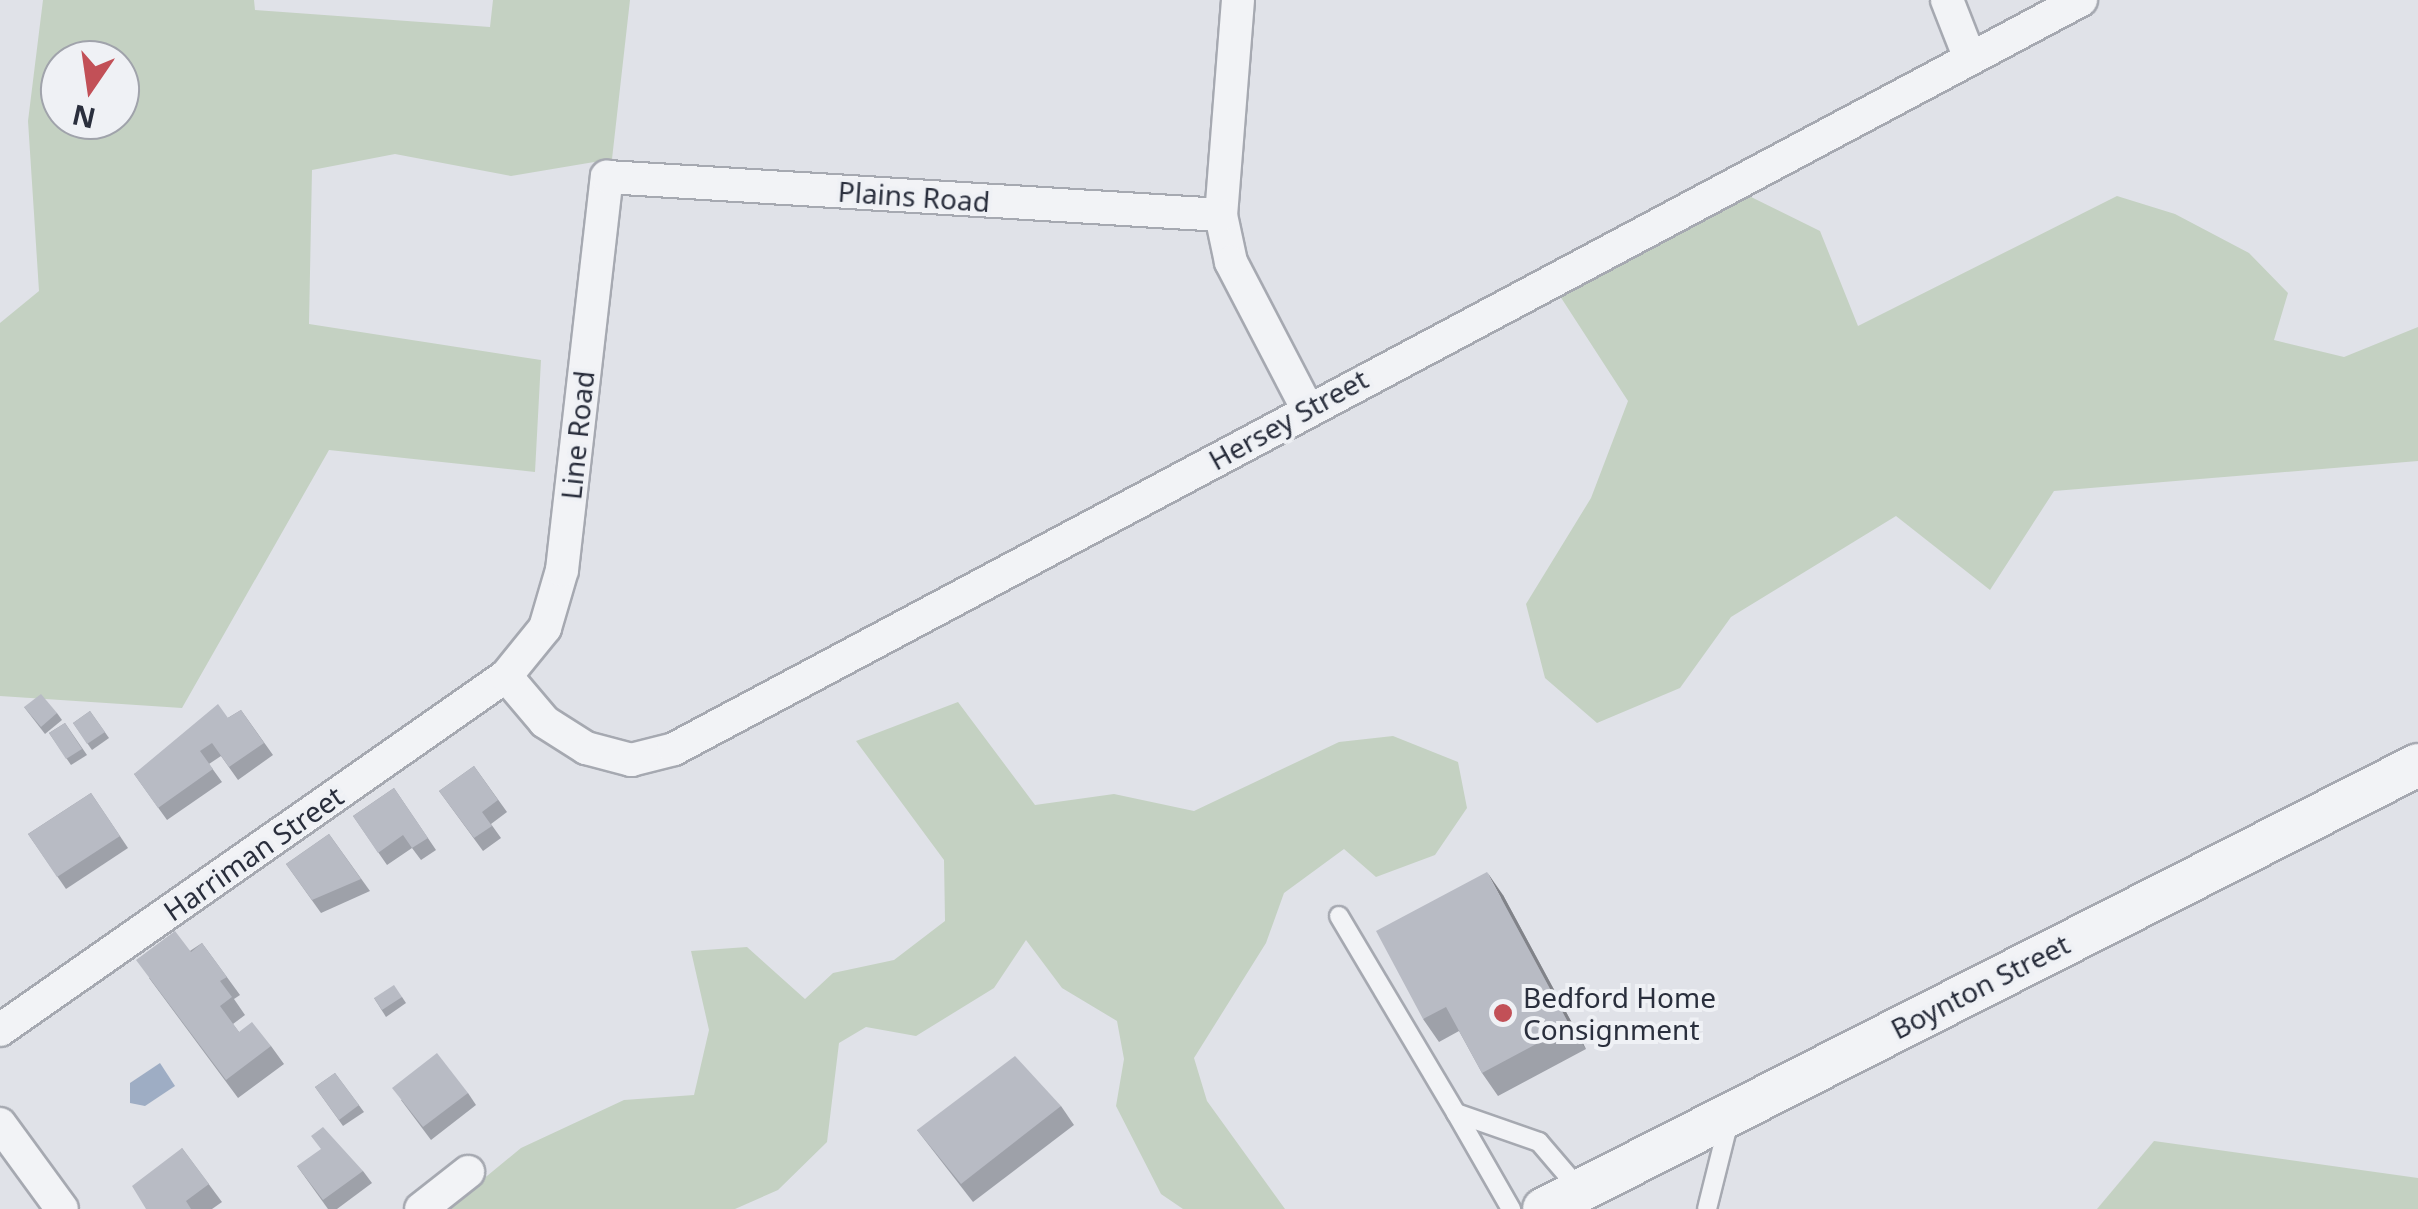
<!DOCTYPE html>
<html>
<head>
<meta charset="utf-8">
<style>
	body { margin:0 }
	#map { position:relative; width:2418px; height:1209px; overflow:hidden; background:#e0e2e8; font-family:"Noto Sans",sans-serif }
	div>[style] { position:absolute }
	.green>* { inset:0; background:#c4d1c2 }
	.water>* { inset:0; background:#9eadc4 }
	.roads { filter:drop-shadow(2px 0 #a6a9b1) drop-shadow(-2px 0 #a6a9b1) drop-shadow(0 2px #a6a9b1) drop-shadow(0 -2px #a6a9b1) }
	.service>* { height:18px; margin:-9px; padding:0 9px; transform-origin:9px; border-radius:9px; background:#f2f3f6 }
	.minor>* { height:32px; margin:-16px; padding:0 16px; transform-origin:16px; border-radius:16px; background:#f2f3f6 }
	.tertiary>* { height:42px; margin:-21px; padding:0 21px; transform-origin:21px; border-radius:21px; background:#f2f3f6 }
	.wall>* { inset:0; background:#9ea1a9 }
	.shaded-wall>* { inset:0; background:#818389 }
	.building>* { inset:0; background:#b8bbc4 }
	.dots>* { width:28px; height:28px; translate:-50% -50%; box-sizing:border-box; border:5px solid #eff1f5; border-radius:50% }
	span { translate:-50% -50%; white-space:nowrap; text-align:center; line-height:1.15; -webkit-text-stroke:8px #eff1f5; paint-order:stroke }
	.street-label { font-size:28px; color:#2a2f3d }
	.poi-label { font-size:28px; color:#2a2f3d }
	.left { translate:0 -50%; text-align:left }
	.north { position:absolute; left:40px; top:40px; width:100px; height:100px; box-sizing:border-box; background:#eff1f5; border:2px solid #a0a3ab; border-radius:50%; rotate:193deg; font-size:28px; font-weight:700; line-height:40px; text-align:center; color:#2a2f3d }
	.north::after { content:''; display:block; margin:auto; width:35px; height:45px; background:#c25057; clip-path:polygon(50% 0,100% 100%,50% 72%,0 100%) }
</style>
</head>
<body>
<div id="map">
	<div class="green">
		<div style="clip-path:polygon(evenodd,43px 0,254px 0,255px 10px,490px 27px,493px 0,630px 0,612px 159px,511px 176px,395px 154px,312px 170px,309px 324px,541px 360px,535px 472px,329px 450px,182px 708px,0 696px,0 323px,39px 291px,28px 121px,43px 0,60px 60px,120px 60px,120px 120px,60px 120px,60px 60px)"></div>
		<div style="clip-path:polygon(1747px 195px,1820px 231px,1858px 326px,2117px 196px,2175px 214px,2249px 253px,2288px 293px,2274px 340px,2344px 357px,2418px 327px,2418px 461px,2054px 491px,1990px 590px,1896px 516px,1731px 617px,1680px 688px,1597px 723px,1545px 678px,1526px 604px,1591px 498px,1628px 401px,1558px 293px)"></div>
		<div style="clip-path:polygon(958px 702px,1035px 805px,1114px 794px,1194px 811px,1339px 742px,1393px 736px,1458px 762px,1467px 808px,1435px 855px,1376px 877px,1344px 849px,1284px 893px,1266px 943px,1194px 1058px,1207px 1101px,1285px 1209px,1183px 1209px,1161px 1194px,1116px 1106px,1124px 1059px,1117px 1021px,1062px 988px,1026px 940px,994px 988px,916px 1036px,866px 1027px,839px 1043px,827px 1142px,778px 1190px,735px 1209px,447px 1209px,521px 1148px,624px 1100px,694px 1095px,709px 1030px,691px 951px,747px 947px,805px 999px,833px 973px,894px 960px,945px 921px,944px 860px,856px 741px)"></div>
		<div style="clip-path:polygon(2154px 1141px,2418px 1178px,2418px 1209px,2097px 1209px)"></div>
	</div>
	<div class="water">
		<div style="clip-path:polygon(160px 1063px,175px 1086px,145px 1106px,130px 1103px,130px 1083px)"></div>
	</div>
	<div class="roads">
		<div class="service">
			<div style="left:1339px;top:916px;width:229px;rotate:59.3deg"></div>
			<div style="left:1456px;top:1113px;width:88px;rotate:19.3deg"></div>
			<div style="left:1539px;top:1142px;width:63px;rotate:49.5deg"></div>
			<div style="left:1456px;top:1113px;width:111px;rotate:60.2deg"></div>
			<div style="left:1707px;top:1209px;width:95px;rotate:-76deg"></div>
		</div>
		<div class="minor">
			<div style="left:1238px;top:0;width:216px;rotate:94.5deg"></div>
			<div style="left:1221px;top:215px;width:48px;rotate:78deg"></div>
			<div style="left:1231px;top:262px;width:165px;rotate:62.5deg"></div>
			<div style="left:1947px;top:0;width:60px;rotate:68.6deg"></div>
			<div style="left:506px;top:676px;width:60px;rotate:49.7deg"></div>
			<div style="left:545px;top:722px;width:49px;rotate:32.4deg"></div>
			<div style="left:586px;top:748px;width:47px;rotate:14.9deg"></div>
			<div style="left:631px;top:760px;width:44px;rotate:-14.3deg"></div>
			<div style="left:674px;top:749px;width:1594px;rotate:-28.03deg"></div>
			<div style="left:0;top:1030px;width:618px;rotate:-34.98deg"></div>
			<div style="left:506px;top:676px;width:62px;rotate:-50.9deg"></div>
			<div style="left:545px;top:628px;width:60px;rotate:-73.7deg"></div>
			<div style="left:562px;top:570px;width:396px;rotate:-83.5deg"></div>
			<div style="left:607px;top:177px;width:615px;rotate:3.54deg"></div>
			<div style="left:0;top:1124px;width:105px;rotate:53.9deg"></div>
			<div style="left:421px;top:1209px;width:60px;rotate:-38.2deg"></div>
		</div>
		<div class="tertiary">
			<div style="left:1544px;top:1209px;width:980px;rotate:-26.93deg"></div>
		</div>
	</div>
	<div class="wall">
		<div style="clip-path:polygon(24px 707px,57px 713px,62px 720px,45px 734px)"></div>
		<div style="clip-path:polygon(241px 710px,273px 755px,238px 780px,221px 756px,209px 764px,222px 782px,167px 820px,134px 774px)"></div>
		<div style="clip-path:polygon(90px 711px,109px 738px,92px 750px,73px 723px)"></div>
		<div style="clip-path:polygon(65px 723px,87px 755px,71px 765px,49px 733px)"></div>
		<div style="clip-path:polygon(474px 766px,507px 812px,491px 824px,501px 838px,483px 851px,439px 791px)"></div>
		<div style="clip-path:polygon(394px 788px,436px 850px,421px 860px,412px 848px,387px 865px,353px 816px)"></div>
		<div style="clip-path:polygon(91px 793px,128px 848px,66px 889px,28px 834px)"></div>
		<div style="clip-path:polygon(329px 834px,370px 891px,321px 913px,286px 864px)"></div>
		<div style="clip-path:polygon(1503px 895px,1586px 1049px,1498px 1096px,1482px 1073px,1459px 1031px,1439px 1042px,1423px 1019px)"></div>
		<div style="clip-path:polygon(202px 943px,240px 995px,234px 999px,245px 1015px,233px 1024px,239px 1032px,271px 1046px,284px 1064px,238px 1098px,149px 978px)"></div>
		<div style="clip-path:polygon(402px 997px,406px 1003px,386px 1017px,374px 998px)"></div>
		<div style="clip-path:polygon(335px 1073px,364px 1112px,343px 1126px,315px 1087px)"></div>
		<div style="clip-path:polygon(468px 1093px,476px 1105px,431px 1140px,401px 1100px)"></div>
		<div style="clip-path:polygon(1061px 1106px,1074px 1125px,973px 1202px,917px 1130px)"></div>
		<div style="clip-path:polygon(182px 1148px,222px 1202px,212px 1209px,146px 1209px)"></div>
		<div style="clip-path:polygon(297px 1166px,363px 1171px,372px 1183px,337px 1209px,328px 1209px)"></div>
	</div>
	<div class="shaded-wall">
		<div style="clip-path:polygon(1487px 872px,1503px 895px,1586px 1049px,1570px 1026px)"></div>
	</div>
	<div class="building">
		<div style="clip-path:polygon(41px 694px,57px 713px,41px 727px,24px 707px)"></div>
		<div style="clip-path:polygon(218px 704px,228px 718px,241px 710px,264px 743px,229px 767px,212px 743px,200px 751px,213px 769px,158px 808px,134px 774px)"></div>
		<div style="clip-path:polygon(90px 711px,105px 732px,87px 744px,73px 723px)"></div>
		<div style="clip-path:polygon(65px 723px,82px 749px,66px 759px,49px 733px)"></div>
		<div style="clip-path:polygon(474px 766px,498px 800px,482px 812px,492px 826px,474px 838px,439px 791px)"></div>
		<div style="clip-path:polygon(394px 788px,428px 838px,412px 848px,403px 835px,378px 853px,353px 816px)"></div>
		<div style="clip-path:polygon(91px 793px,120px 836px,57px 877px,28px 834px)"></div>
		<div style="clip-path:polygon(329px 834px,361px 879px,312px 900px,286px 864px)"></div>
		<div style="clip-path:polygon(1487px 872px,1570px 1026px,1482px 1073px,1446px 1007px,1423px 1019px,1376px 931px)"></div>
		<div style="clip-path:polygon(175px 931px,191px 952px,202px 943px,227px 977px,220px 981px,232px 997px,220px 1006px,239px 1032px,252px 1022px,271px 1046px,226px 1080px,136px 960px)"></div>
		<div style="clip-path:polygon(394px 985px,402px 997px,382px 1010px,374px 998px)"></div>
		<div style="clip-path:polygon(437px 1053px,468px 1093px,423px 1127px,392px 1088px)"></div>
		<div style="clip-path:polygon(1015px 1056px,1061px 1106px,961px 1184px,917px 1130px)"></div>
		<div style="clip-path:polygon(335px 1073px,359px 1105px,339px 1120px,315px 1087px)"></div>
		<div style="clip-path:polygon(323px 1127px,363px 1171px,323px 1200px,297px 1166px,321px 1149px,311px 1136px)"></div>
		<div style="clip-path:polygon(182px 1148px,209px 1184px,186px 1201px,191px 1209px,146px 1209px,132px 1186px)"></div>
	</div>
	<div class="dots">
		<div style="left:1503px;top:1013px;background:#c25057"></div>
	</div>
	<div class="street-label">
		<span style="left:914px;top:196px;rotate:4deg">Plains Road</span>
		<span style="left:1288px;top:419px;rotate:-29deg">Hersey Street</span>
		<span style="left:577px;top:435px;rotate:-84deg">Line Road</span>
		<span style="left:253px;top:853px;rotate:-35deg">Harriman Street</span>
		<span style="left:1980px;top:986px;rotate:-27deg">Boynton Street</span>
	</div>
	<div class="poi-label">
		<span class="left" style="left:1523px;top:1013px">Bedford Home<br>Consignment</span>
	</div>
	<div class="north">N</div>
</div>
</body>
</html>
